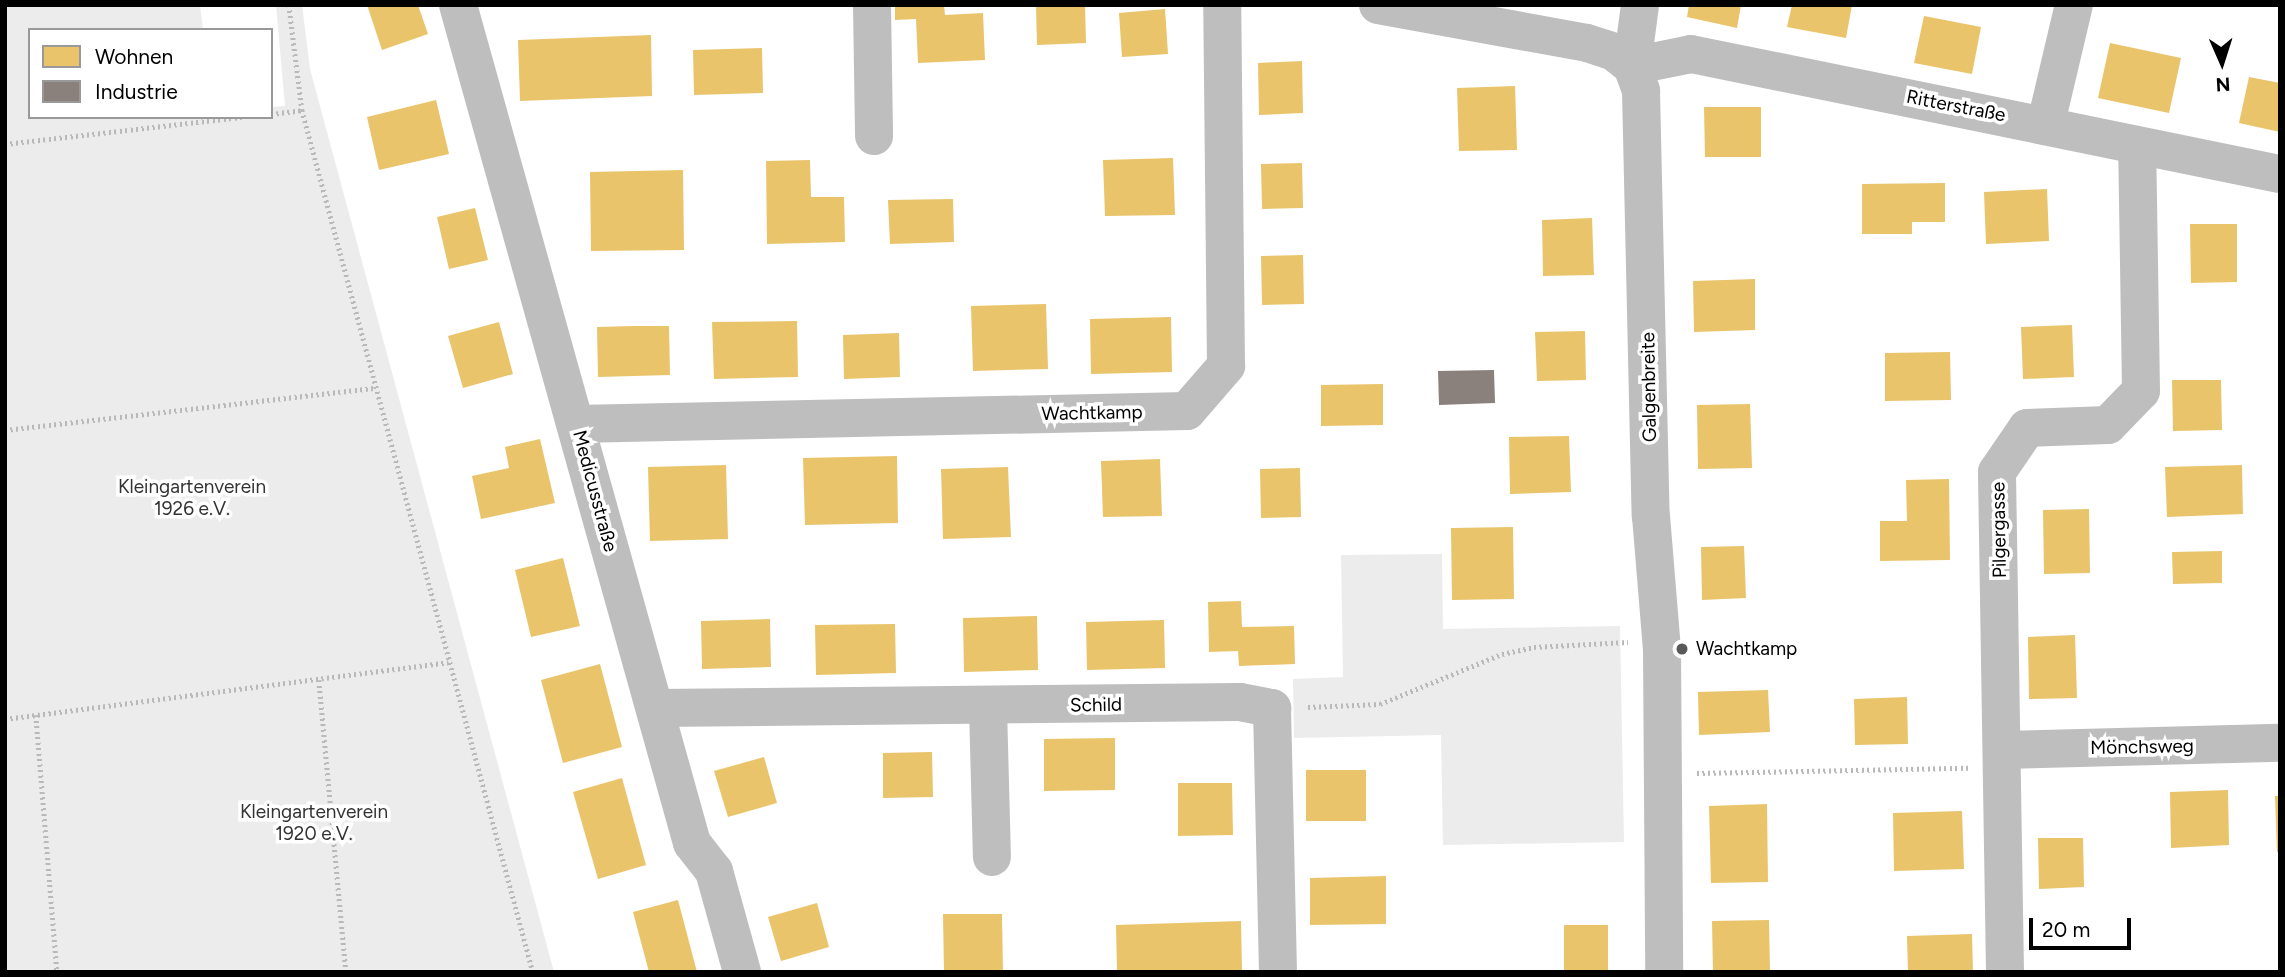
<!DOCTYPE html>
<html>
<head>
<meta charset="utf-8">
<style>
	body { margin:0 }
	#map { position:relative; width:2285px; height:977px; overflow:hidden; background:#fff; font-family:Figtree,sans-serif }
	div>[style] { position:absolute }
	.green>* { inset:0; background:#ececec }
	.homes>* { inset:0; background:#e9c46a }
	.industry>* { inset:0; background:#8a817c }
	.path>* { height:4.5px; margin-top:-2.25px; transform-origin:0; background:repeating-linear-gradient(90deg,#b9b9b9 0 2px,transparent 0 5.5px) }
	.minor>* { height:38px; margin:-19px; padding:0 19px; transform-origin:19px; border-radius:19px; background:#bebebe }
	.dots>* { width:19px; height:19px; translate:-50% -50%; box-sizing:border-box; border:4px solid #fff; border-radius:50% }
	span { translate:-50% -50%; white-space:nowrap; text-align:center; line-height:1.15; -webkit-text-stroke:7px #fff; paint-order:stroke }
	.street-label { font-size:19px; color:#000 }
	.park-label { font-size:19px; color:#333 }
	.poi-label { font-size:19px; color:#000 }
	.left { translate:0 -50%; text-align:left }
	.frame { position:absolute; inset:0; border:7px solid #000; pointer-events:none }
	.legend { position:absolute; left:28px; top:28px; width:245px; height:91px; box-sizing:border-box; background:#fff; border:2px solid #999; margin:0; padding:9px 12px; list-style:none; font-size:21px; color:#000 }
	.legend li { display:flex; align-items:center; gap:14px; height:35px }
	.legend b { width:35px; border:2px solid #999 }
	.north { position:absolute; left:2187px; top:28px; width:70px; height:70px; -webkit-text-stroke:5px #fff; paint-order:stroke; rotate:177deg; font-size:19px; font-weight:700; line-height:28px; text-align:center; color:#000 }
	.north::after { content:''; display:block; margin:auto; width:24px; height:32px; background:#000; clip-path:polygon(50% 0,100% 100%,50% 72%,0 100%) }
	.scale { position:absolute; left:2029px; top:918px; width:102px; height:32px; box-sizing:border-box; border:4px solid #000; border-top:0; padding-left:9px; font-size:21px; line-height:24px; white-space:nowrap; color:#000; -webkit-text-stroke:5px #fff; paint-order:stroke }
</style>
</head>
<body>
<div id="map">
	<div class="green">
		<div style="clip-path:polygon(5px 5px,200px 5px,203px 30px,30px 30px,30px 117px,271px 117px,271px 107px,285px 106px,276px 5px,302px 5px,310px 69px,554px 972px,5px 972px)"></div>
		<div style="clip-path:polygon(1442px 554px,1443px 629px,1620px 626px,1624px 842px,1443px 845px,1441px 735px,1294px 738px,1293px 679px,1343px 677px,1341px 555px)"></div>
	</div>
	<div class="homes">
		<div style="clip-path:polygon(367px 5px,418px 5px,428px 34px,382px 50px)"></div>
		<div style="clip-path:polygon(895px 5px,944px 5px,945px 15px,983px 13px,985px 60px,918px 63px,916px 19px,895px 20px)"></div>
		<div style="clip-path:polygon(1036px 5px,1085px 5px,1086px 43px,1037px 45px)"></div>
		<div style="clip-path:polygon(1689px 5px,1741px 5px,1737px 28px,1687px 17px)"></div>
		<div style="clip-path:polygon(1792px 5px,1852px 5px,1846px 38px,1787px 27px)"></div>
		<div style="clip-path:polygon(1165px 9px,1168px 54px,1122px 57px,1119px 13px)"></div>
		<div style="clip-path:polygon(1924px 16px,1981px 27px,1972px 74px,1914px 63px)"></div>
		<div style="clip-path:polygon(651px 35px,652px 96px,520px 101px,518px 40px)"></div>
		<div style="clip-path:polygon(2110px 43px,2181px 58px,2169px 113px,2098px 98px)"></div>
		<div style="clip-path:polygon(762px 48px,763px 93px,694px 95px,693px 50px)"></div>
		<div style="clip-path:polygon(1302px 61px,1303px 113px,1259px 115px,1258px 63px)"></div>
		<div style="clip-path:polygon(2249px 77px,2280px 83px,2280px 132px,2239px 123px)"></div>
		<div style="clip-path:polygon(1515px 86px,1517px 150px,1459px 151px,1457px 88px)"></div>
		<div style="clip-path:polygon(436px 100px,449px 154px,379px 170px,367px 117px)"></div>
		<div style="clip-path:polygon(1704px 107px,1761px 107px,1761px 157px,1705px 157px)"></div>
		<div style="clip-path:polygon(1173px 158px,1175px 215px,1105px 216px,1103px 160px)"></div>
		<div style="clip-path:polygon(810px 160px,811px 197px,844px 197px,845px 242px,767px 244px,766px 161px)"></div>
		<div style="clip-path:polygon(1302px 163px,1303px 208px,1262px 209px,1261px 164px)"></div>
		<div style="clip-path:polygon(683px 170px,684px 250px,591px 251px,590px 172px)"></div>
		<div style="clip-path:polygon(1945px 183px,1945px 222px,1912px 222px,1912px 234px,1862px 234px,1862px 184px)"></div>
		<div style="clip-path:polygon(2047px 189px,2049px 241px,1986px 244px,1984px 192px)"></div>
		<div style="clip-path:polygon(953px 199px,954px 242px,890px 244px,888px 200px)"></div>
		<div style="clip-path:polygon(475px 208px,488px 260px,449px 269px,437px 217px)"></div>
		<div style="clip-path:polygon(1592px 218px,1594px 275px,1543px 276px,1542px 220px)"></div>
		<div style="clip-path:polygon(2190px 224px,2237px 224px,2237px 282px,2191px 283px)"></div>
		<div style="clip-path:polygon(1303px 255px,1304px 304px,1262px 305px,1261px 256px)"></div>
		<div style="clip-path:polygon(1755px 279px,1755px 330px,1694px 332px,1693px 281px)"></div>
		<div style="clip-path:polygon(1046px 304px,1048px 369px,973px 371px,971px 306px)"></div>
		<div style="clip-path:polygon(1171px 317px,1172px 372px,1091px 374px,1090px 319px)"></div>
		<div style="clip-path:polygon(797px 321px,798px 377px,714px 379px,712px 322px)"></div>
		<div style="clip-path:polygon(499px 322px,513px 374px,463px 388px,448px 336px)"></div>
		<div style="clip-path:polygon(2072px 325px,2074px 377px,2023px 379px,2021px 327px)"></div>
		<div style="clip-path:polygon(633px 326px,669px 326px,670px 375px,598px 377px,597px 327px)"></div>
		<div style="clip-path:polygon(1585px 331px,1586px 380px,1537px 381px,1535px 332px)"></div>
		<div style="clip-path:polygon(899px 333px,900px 377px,844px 379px,843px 335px)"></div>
		<div style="clip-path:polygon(1950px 352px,1951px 400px,1885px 401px,1885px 353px)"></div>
		<div style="clip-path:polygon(2172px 380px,2221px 380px,2222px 430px,2173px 431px)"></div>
		<div style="clip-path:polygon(1383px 384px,1383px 425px,1321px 426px,1321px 385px)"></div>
		<div style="clip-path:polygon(1750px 404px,1752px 468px,1698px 469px,1697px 405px)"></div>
		<div style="clip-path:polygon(1569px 436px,1571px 492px,1510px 494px,1509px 437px)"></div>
		<div style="clip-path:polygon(540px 439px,555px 503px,481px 519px,472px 476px,509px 468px,505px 447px)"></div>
		<div style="clip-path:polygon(897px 456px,898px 523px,805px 525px,803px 458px)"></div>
		<div style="clip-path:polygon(1160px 459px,1162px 516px,1103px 517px,1101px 461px)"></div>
		<div style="clip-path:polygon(726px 465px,728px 539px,650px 541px,648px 467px)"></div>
		<div style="clip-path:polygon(2242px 465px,2243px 514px,2167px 517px,2165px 467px)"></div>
		<div style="clip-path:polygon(1008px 467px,1011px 537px,943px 539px,941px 469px)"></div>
		<div style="clip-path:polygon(1300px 468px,1301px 517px,1261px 518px,1260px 469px)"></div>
		<div style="clip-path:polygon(1949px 479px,1950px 560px,1880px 561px,1880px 521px,1907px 521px,1906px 480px)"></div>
		<div style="clip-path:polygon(2089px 509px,2090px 573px,2044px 574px,2043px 510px)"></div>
		<div style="clip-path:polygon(1513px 527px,1514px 599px,1452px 600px,1451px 528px)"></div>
		<div style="clip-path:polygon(1744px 546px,1746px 598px,1702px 600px,1701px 547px)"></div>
		<div style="clip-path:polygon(2222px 551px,2222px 583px,2173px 584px,2172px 552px)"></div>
		<div style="clip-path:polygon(563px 558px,580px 626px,531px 637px,515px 570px)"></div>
		<div style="clip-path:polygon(1241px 601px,1242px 627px,1294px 626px,1295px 664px,1239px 666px,1238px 651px,1209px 652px,1208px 602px)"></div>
		<div style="clip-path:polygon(1037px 616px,1038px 670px,964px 672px,963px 618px)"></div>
		<div style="clip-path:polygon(770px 619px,771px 667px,702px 669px,701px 621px)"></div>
		<div style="clip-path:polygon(1164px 620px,1165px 668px,1087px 670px,1086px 622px)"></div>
		<div style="clip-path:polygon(895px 624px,896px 673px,816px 675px,815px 625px)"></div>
		<div style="clip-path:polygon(2075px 635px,2077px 698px,2029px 699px,2028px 637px)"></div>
		<div style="clip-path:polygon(600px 664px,622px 747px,563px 763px,541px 680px)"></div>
		<div style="clip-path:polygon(1768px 690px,1770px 732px,1699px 735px,1698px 692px)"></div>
		<div style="clip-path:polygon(1907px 697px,1908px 744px,1855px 745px,1854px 699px)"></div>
		<div style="clip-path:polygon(1115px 738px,1115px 790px,1044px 791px,1044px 739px)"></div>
		<div style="clip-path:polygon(932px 752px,933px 797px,883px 798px,883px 753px)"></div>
		<div style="clip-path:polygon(764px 757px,777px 803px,728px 817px,714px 771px)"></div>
		<div style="clip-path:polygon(1306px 770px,1366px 770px,1366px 821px,1306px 821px)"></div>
		<div style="clip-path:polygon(622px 778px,646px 865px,598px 879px,573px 792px)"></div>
		<div style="clip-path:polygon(1178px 783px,1232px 783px,1233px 835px,1178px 836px)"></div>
		<div style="clip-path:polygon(2228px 790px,2229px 845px,2171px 848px,2170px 792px)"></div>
		<div style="clip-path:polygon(2275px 796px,2280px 796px,2280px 852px,2277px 852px)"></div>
		<div style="clip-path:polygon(1767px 804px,1768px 882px,1711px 883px,1709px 806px)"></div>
		<div style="clip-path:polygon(1962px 811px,1964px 869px,1894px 871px,1893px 813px)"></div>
		<div style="clip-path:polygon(2038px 838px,2083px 838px,2084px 887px,2039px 889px)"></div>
		<div style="clip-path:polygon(1386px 876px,1386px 924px,1310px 925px,1310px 878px)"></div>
		<div style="clip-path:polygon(678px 900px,697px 972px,649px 972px,633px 912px)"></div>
		<div style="clip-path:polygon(817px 903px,829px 947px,781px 961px,768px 917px)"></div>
		<div style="clip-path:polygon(943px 914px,1002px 914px,1003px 972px,944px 972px)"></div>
		<div style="clip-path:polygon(1769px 920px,1770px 972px,1713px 972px,1712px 921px)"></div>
		<div style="clip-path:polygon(1241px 921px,1242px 972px,1117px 972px,1116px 925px)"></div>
		<div style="clip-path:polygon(1564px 925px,1608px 925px,1608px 972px,1564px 972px)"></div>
		<div style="clip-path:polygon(1972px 934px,1973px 972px,1908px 972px,1907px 936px)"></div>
	</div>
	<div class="industry">
		<div style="clip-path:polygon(1494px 370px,1495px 403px,1439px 405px,1438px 371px)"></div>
	</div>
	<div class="path">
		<div style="left:289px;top:5px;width:106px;rotate:82.9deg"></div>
		<div style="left:302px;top:110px;width:892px;rotate:75deg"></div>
		<div style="left:271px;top:114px;width:31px;rotate:-7deg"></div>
		<div style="left:5px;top:144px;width:238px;rotate:-6.5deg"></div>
		<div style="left:5px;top:430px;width:371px;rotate:-6.5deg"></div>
		<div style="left:319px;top:680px;width:293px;rotate:84.7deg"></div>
		<div style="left:1308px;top:707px;width:72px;rotate:-2.4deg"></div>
		<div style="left:1380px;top:704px;width:132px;rotate:-22.3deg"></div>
		<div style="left:1502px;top:654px;width:33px;rotate:-12deg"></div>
		<div style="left:1534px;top:647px;width:94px;rotate:-3deg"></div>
		<div style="left:36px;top:715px;width:258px;rotate:85.3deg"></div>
		<div style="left:5px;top:719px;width:447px;rotate:-7.3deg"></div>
		<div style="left:1697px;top:773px;width:271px;rotate:-1.1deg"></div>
	</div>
	<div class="minor">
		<div style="left:458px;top:5px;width:870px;rotate:74.4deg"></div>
		<div style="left:692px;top:843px;width:36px;rotate:52deg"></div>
		<div style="left:714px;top:871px;width:105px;rotate:74.5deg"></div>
		<div style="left:872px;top:5px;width:131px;rotate:89.1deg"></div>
		<div style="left:1378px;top:5px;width:212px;rotate:10.3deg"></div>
		<div style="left:1587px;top:43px;width:28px;rotate:18deg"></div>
		<div style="left:1614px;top:52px;width:23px;rotate:38deg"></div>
		<div style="left:1632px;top:66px;width:27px;rotate:70deg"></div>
		<div style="left:1641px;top:91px;width:425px;rotate:88.7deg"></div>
		<div style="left:1651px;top:516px;width:134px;rotate:85.3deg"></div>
		<div style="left:1662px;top:650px;width:322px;rotate:89.6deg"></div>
		<div style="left:1640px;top:5px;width:62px;rotate:97.5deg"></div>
		<div style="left:1632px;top:66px;width:60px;rotate:-11.5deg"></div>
		<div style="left:1691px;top:54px;width:601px;rotate:11.52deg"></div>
		<div style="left:2046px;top:123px;width:121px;rotate:-76.7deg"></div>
		<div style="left:576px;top:424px;width:611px;rotate:-1.22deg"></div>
		<div style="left:1187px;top:411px;width:60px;rotate:-49.1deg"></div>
		<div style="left:1226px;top:366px;width:361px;rotate:-90.6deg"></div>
		<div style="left:988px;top:707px;width:150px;rotate:88.5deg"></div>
		<div style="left:655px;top:708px;width:585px;rotate:-0.59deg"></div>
		<div style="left:1240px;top:702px;width:33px;rotate:11deg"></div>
		<div style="left:1272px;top:708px;width:264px;rotate:88.7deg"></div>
		<div style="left:2004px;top:750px;width:276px;rotate:-1.5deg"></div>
		<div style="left:2005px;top:972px;width:500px;rotate:-90.92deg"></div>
		<div style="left:1997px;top:472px;width:53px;rotate:-55.7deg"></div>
		<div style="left:2027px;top:428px;width:81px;rotate:-2.1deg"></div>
		<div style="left:2108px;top:425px;width:47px;rotate:-45.9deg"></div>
		<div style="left:2141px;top:391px;width:245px;rotate:-90.9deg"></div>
	</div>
	<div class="dots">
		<div style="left:1682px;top:649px;background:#595959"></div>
	</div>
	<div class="street-label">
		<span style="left:1956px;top:106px;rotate:11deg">Ritterstraße</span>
		<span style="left:1649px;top:387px;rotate:-91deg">Galgenbreite</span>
		<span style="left:1092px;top:413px;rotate:-1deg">Wachtkamp</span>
		<span style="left:595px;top:491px;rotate:75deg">Medicusstraße</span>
		<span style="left:1999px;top:530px;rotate:-91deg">Pilgergasse</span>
		<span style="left:1096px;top:705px;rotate:-1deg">Schild</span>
		<span style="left:2142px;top:747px;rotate:-1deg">Mönchsweg</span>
	</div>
	<div class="park-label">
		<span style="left:192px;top:498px">Kleingartenverein<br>1926 e.V.</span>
		<span style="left:314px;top:823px">Kleingartenverein<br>1920 e.V.</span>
	</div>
	<div class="poi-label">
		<span class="left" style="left:1696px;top:649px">Wachtkamp</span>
	</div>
	<div class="frame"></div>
	<ul class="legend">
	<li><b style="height:19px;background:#e9c46a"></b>Wohnen</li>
	<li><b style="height:19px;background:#8a817c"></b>Industrie</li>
	</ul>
	<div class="north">N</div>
	<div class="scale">20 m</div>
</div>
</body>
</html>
